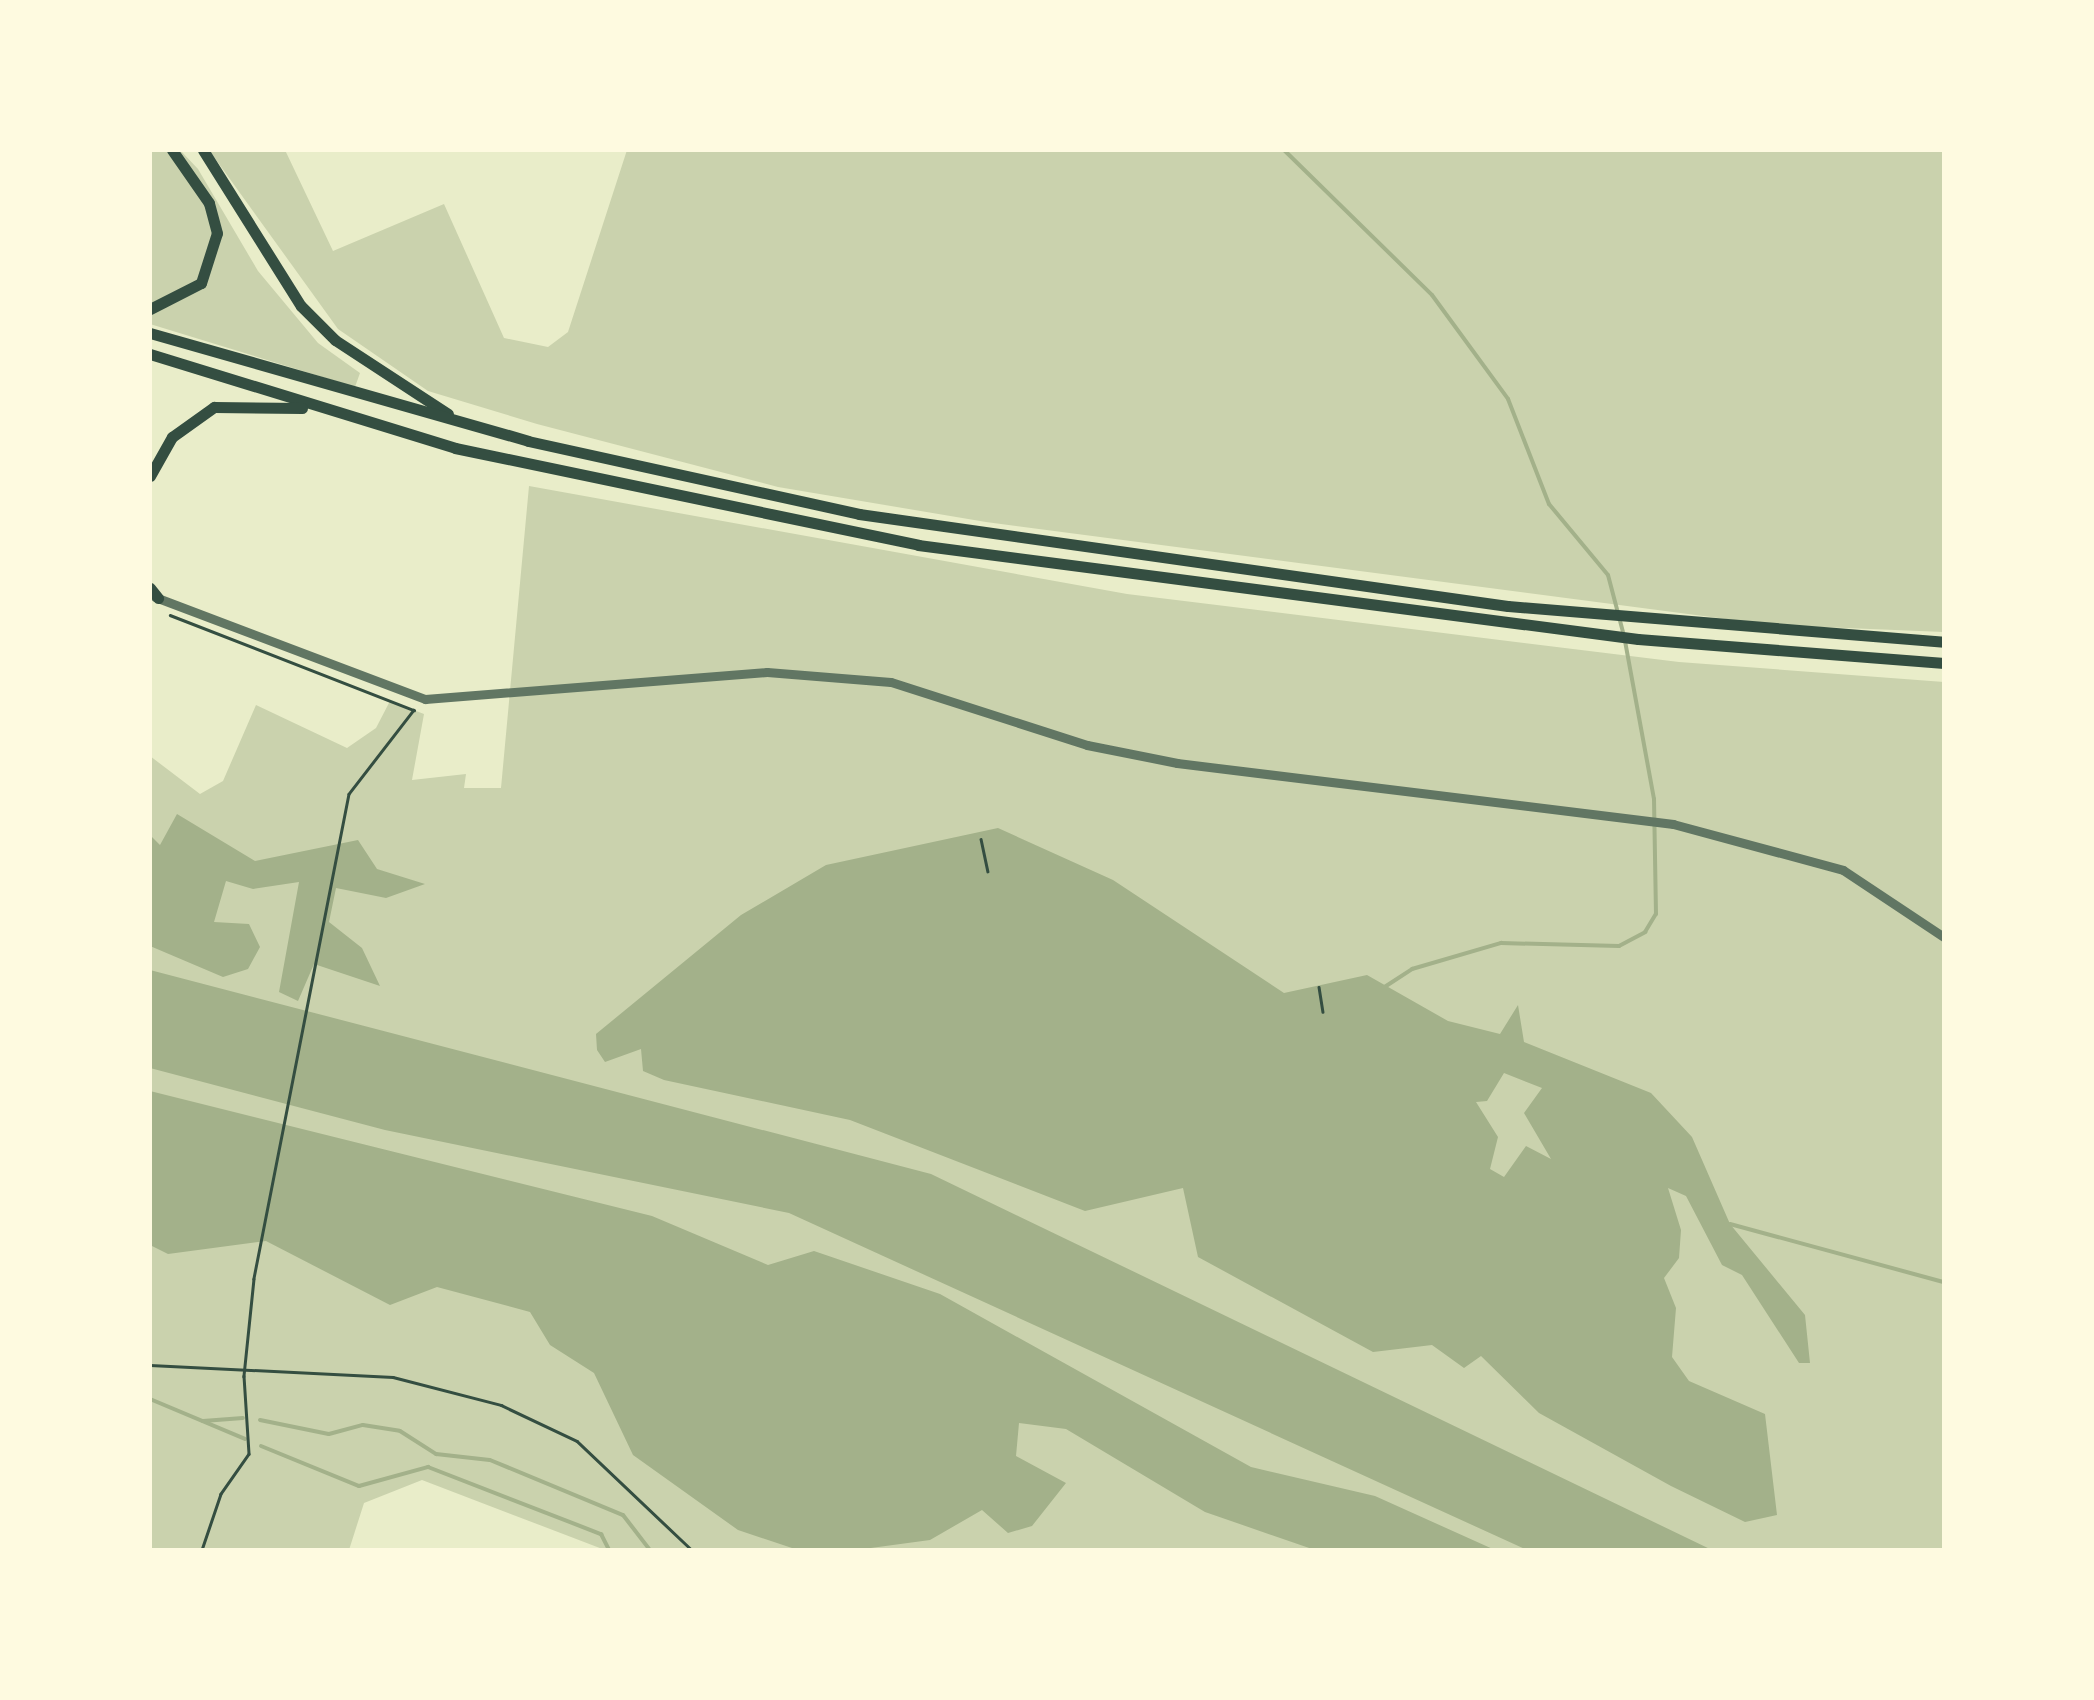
<!DOCTYPE html>
<html>
<head>
<meta charset="utf-8">
<style>
	body { margin:0 }
	#map { position:relative; width:2094px; height:1700px; overflow:hidden; background:#e9edc9; font-family:Lato,sans-serif }
	div>[style] { position:absolute }
	.green>* { inset:0; background:#cad2ad }
	.water>* { inset:0; background:#a3b18a }
	.stream>* { height:4px; margin:-2px; padding:0 2px; transform-origin:2px; border-radius:2px; background:#a3b18a }
	.path>* { height:2.5px; margin:-1.25px; padding:0 1.25px; transform-origin:1.25px; border-radius:1.25px; background:#344e41 }
	.tertiary>* { height:9px; margin:-4.5px; padding:0 4.5px; transform-origin:4.5px; border-radius:4.5px; background:#617663 }
	.trunk>* { height:11px; margin:-5.5px; padding:0 5.5px; transform-origin:5.5px; border-radius:5.5px; background:#344e41 }
	span { translate:-50% -50%; white-space:nowrap; text-align:center; line-height:1.15; -webkit-text-stroke:10px #fefae0; paint-order:stroke }
	.frame { position:absolute; inset:0; border:152px solid #fefae0; pointer-events:none }
</style>
</head>
<body>
<div id="map">
	<div class="green">
		<div style="clip-path:polygon(150px 150px,180px 150px,198px 169px,258px 271px,318px 343px,360px 373px,355px 387px,150px 324px)"></div>
		<div style="clip-path:polygon(209px 150px,285px 150px,333px 251px,444px 204px,504px 338px,548px 347px,568px 332px,627px 150px,1944px 150px,1944px 632px,1772px 625px,986px 522px,778px 487px,537px 424px,428px 391px,338px 329px)"></div>
		<div style="clip-path:polygon(529px 486px,1127px 594px,1679px 662px,1944px 682px,1944px 1550px,605px 1550px,422px 1480px,364px 1503px,349px 1550px,150px 1550px,150px 756px,200px 794px,223px 781px,256px 705px,347px 748px,376px 728px,390px 701px,424px 714px,412px 780px,466px 774px,464px 788px,501px 788px)"></div>
	</div>
	<div class="water">
		<div style="clip-path:polygon(177px 814px,255px 861px,358px 840px,377px 869px,425px 884px,386px 898px,336px 888px,329px 922px,362px 948px,380px 986px,314px 964px,298px 1001px,279px 992px,299px 882px,253px 889px,226px 881px,214px 922px,249px 924px,260px 947px,248px 969px,223px 977px,150px 946px,150px 835px,160px 845px)"></div>
		<div style="clip-path:polygon(evenodd,998px 828px,1113px 880px,1284px 993px,1367px 975px,1448px 1021px,1500px 1034px,1518px 1005px,1524px 1042px,1651px 1093px,1692px 1137px,1730px 1224px,1805px 1315px,1810px 1363px,1799px 1363px,1742px 1275px,1722px 1265px,1686px 1196px,1668px 1188px,1681px 1230px,1679px 1258px,1664px 1278px,1676px 1308px,1672px 1357px,1689px 1381px,1765px 1414px,1777px 1515px,1745px 1522px,1671px 1486px,1539px 1413px,1481px 1356px,1464px 1368px,1432px 1345px,1373px 1352px,1198px 1257px,1183px 1188px,1085px 1211px,850px 1120px,664px 1080px,643px 1071px,641px 1049px,605px 1062px,597px 1050px,596px 1034px,741px 915px,826px 865px,998px 828px,1504px 1073px,1542px 1088px,1524px 1113px,1551px 1159px,1526px 1146px,1504px 1177px,1490px 1169px,1498px 1137px,1476px 1102px,1487px 1101px,1504px 1073px)"></div>
		<div style="clip-path:polygon(150px 970px,931px 1174px,1712px 1550px,1527px 1550px,789px 1213px,385px 1130px,150px 1068px)"></div>
		<div style="clip-path:polygon(150px 1091px,652px 1216px,768px 1265px,814px 1251px,940px 1294px,1251px 1467px,1375px 1496px,1495px 1550px,1315px 1550px,1205px 1512px,1066px 1429px,1019px 1423px,1016px 1456px,1066px 1483px,1032px 1526px,1008px 1533px,982px 1510px,930px 1540px,856px 1550px,798px 1550px,738px 1530px,633px 1455px,594px 1373px,550px 1345px,530px 1312px,437px 1287px,390px 1305px,266px 1241px,168px 1254px,150px 1245px)"></div>
	</div>
	<div class="stream">
		<div style="left:1284px;top:150px;width:207px;rotate:44.4deg"></div>
		<div style="left:1432px;top:295px;width:129px;rotate:53.8deg"></div>
		<div style="left:1508px;top:399px;width:113px;rotate:68.7deg"></div>
		<div style="left:1549px;top:504px;width:92px;rotate:50.3deg"></div>
		<div style="left:1608px;top:575px;width:59px;rotate:75.3deg"></div>
		<div style="left:1383px;top:988px;width:35px;rotate:-33deg"></div>
		<div style="left:1412px;top:969px;width:93px;rotate:-16.3deg"></div>
		<div style="left:1501px;top:943px;width:118px;rotate:1.5deg"></div>
		<div style="left:1619px;top:946px;width:30px;rotate:-28deg"></div>
		<div style="left:1645px;top:932px;width:21px;rotate:-59deg"></div>
		<div style="left:1656px;top:914px;width:115px;rotate:-91deg"></div>
		<div style="left:1654px;top:799px;width:161px;rotate:-100.4deg"></div>
		<div style="left:1730px;top:1224px;width:222px;rotate:15.2deg"></div>
		<div style="left:150px;top:1399px;width:103px;rotate:22.8deg"></div>
		<div style="left:260px;top:1420px;width:70px;rotate:11.5deg"></div>
		<div style="left:329px;top:1434px;width:35px;rotate:-15deg"></div>
		<div style="left:363px;top:1425px;width:37px;rotate:9deg"></div>
		<div style="left:400px;top:1431px;width:43px;rotate:32.6deg"></div>
		<div style="left:436px;top:1454px;width:54px;rotate:6.3deg"></div>
		<div style="left:490px;top:1460px;width:144px;rotate:22.5deg"></div>
		<div style="left:623px;top:1515px;width:44px;rotate:52.4deg"></div>
		<div style="left:203px;top:1421px;width:40px;rotate:-4.3deg"></div>
		<div style="left:261px;top:1446px;width:106px;rotate:22.2deg"></div>
		<div style="left:359px;top:1486px;width:72px;rotate:-15.4deg"></div>
		<div style="left:428px;top:1467px;width:186px;rotate:21.2deg"></div>
		<div style="left:601px;top:1534px;width:18px;rotate:63deg"></div>
	</div>
	<div class="path">
		<div style="left:170px;top:615px;width:262px;rotate:21.3deg"></div>
		<div style="left:414px;top:710px;width:106px;rotate:127.7deg"></div>
		<div style="left:349px;top:794px;width:494px;rotate:101.1deg"></div>
		<div style="left:254px;top:1279px;width:98px;rotate:95.9deg"></div>
		<div style="left:244px;top:1376px;width:78px;rotate:86.3deg"></div>
		<div style="left:249px;top:1454px;width:49px;rotate:125deg"></div>
		<div style="left:221px;top:1494px;width:59px;rotate:108.7deg"></div>
		<div style="left:981px;top:839px;width:33px;rotate:78deg"></div>
		<div style="left:1319px;top:987px;width:25px;rotate:81deg"></div>
		<div style="left:150px;top:1365px;width:243px;rotate:2.8deg"></div>
		<div style="left:393px;top:1377px;width:112px;rotate:14.5deg"></div>
		<div style="left:501px;top:1405px;width:84px;rotate:25.3deg"></div>
		<div style="left:577px;top:1441px;width:158px;rotate:43.5deg"></div>
	</div>
	<div class="tertiary">
		<div style="left:155px;top:597px;width:289px;rotate:20.7deg"></div>
		<div style="left:425px;top:699px;width:343px;rotate:-4.5deg"></div>
		<div style="left:767px;top:672px;width:124px;rotate:4.6deg"></div>
		<div style="left:891px;top:682px;width:206px;rotate:17.8deg"></div>
		<div style="left:1087px;top:745px;width:92px;rotate:11.3deg"></div>
		<div style="left:1177px;top:763px;width:500px;rotate:7deg"></div>
		<div style="left:1673px;top:824px;width:176px;rotate:15.1deg"></div>
		<div style="left:1843px;top:870px;width:121px;rotate:33.6deg"></div>
	</div>
	<div class="trunk">
		<div style="left:203px;top:150px;width:184px;rotate:57.9deg"></div>
		<div style="left:301px;top:306px;width:48px;rotate:45deg"></div>
		<div style="left:335px;top:340px;width:135px;rotate:33.2deg"></div>
		<div style="left:150px;top:309px;width:57px;rotate:-27deg"></div>
		<div style="left:201px;top:283px;width:52px;rotate:-72.3deg"></div>
		<div style="left:217px;top:233px;width:31px;rotate:-105deg"></div>
		<div style="left:209px;top:203px;width:65px;rotate:-124.9deg"></div>
		<div style="left:150px;top:333px;width:393px;rotate:15.9deg"></div>
		<div style="left:528px;top:441px;width:339px;rotate:12.4deg"></div>
		<div style="left:859px;top:514px;width:655px;rotate:8.07deg"></div>
		<div style="left:1508px;top:606px;width:437px;rotate:4.7deg"></div>
		<div style="left:150px;top:354px;width:319px;rotate:17.1deg"></div>
		<div style="left:455px;top:448px;width:473px;rotate:11.8deg"></div>
		<div style="left:918px;top:545px;width:726px;rotate:7.44deg"></div>
		<div style="left:1638px;top:639px;width:307px;rotate:4.5deg"></div>
		<div style="left:150px;top:476px;width:45px;rotate:-60.6deg"></div>
		<div style="left:172px;top:437px;width:52px;rotate:-35.5deg"></div>
		<div style="left:214px;top:407px;width:88px;rotate:0.7deg"></div>
		<div style="left:150px;top:588px;width:13px;rotate:51deg"></div>
	</div>
	<div class="frame"></div>
</div>
</body>
</html>
